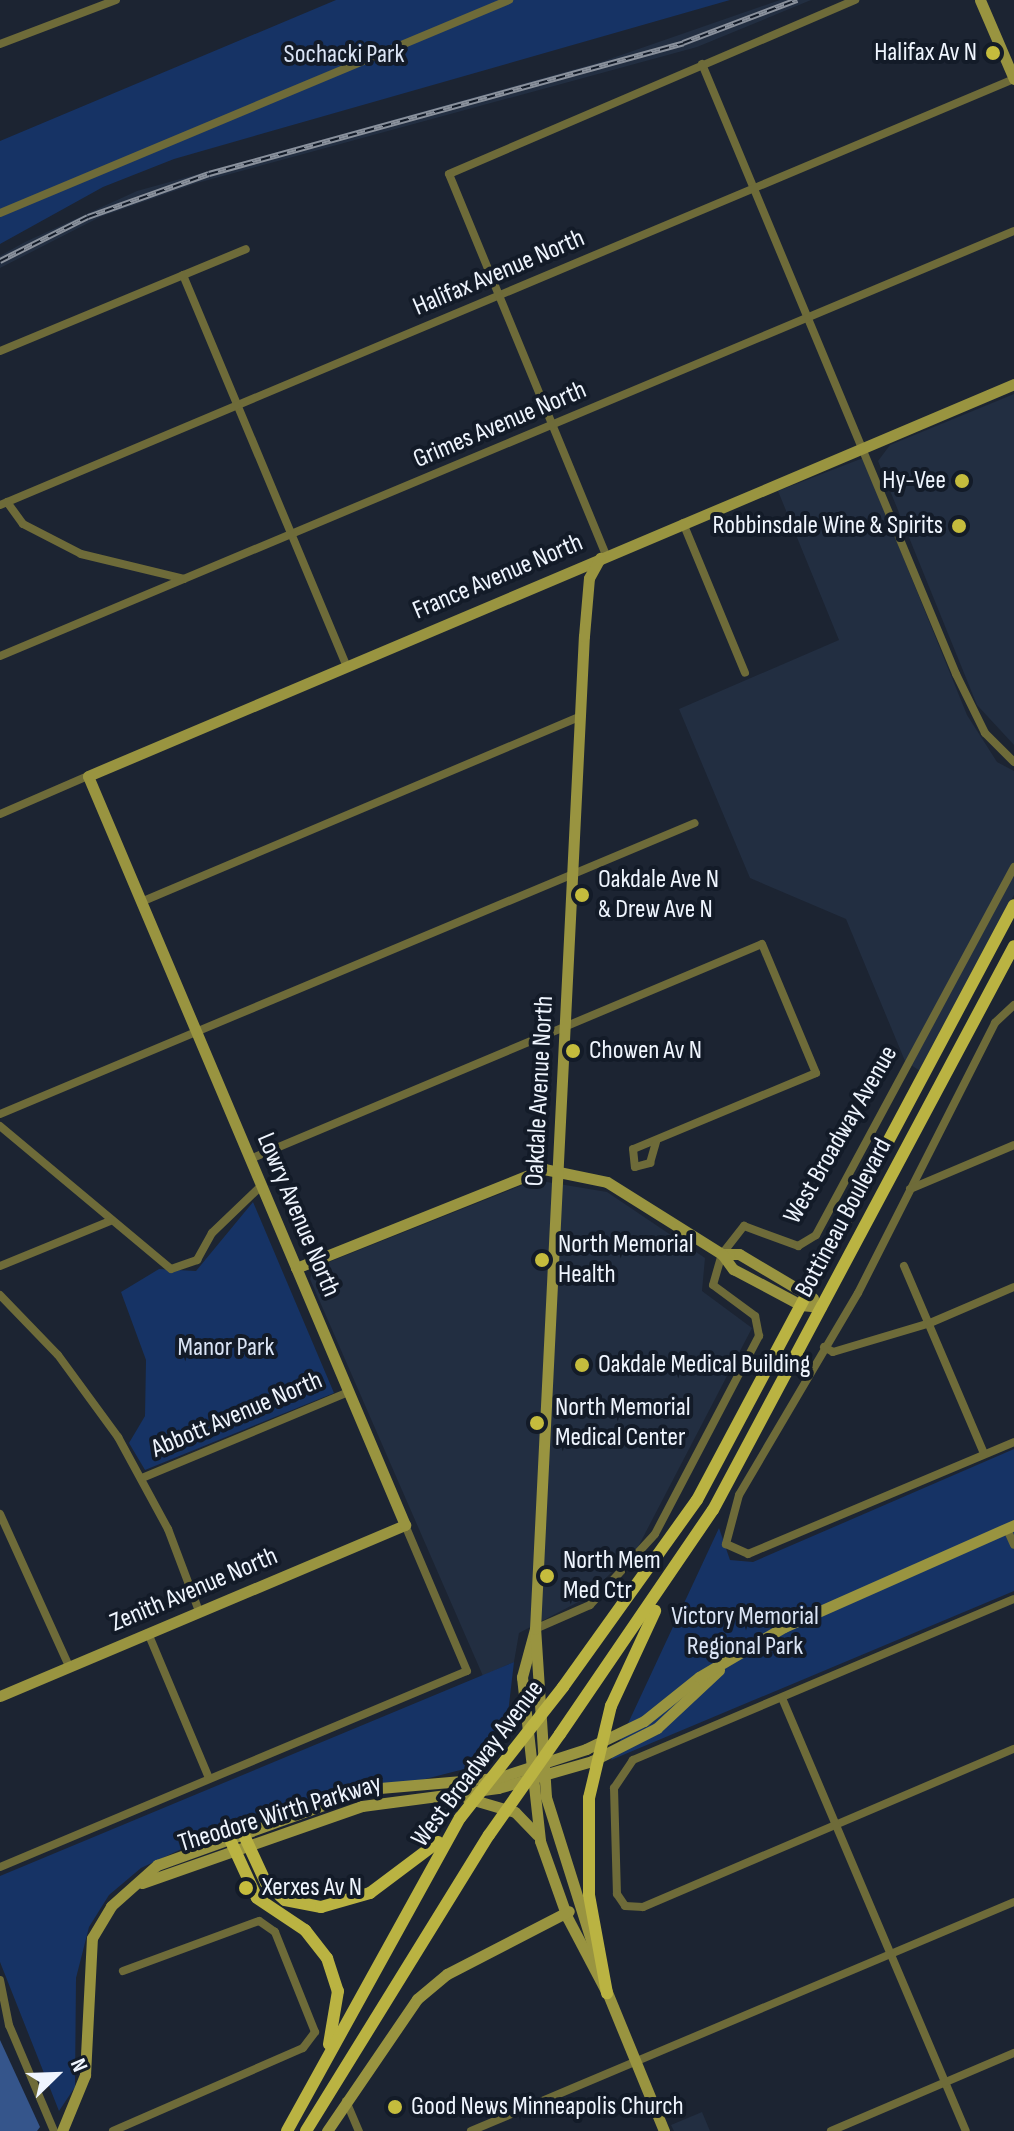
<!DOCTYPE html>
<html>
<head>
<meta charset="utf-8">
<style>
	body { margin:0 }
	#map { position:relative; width:1014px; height:2131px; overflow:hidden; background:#1c2432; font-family:"Sofia Sans Condensed",sans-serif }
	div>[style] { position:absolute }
	.built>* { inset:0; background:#222e41 }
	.green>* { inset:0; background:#163365 }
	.forest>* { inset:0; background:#35558b }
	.street>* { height:8px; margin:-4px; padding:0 4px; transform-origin:4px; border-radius:4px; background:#6e6b39 }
	.secondary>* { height:11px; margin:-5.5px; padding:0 5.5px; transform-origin:5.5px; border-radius:5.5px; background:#999440 }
	.primary>* { height:12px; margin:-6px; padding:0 6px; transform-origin:6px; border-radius:6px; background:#bab342 }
	.rail>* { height:6px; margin-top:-3px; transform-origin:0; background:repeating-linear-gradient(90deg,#131b28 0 9px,#8a919c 0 18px); box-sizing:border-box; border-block:2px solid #8a919c }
	.primary-bridge>* { height:12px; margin:-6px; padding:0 6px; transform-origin:6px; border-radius:6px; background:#bab342 }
	.dots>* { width:22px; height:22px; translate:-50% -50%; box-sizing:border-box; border:4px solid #131b28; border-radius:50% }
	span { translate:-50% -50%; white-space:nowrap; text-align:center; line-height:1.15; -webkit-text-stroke:8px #131b28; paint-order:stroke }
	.poi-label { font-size:26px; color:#eff5fe }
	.right { translate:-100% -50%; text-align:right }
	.left { translate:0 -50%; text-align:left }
	.park-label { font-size:26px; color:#dae4f5 }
	.street-label { font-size:26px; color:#eff5fe }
	.north { position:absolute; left:16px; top:2035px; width:80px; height:80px; -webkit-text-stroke:6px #131b28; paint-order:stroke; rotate:67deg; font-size:22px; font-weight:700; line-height:32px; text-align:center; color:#eff5fe }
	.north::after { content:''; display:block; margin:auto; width:28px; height:36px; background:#eff5fe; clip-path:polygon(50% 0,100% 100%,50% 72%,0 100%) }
</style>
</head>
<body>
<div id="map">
	<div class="built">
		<div style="clip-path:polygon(780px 0,811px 0,697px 47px,197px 183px,100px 217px,0 268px,0 256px,25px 242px,137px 191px,601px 62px)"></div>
		<div style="clip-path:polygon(1014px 394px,1014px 745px,977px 705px,878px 461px,890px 445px)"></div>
		<div style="clip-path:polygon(863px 458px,967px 715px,997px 762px,1014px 771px,1014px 895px,920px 1071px,905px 1061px,846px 919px,750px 878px,679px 709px,839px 640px,778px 491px)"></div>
		<div style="clip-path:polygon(535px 1180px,607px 1192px,705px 1258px,702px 1291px,752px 1328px,638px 1547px,584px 1599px,519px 1633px,514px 1662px,483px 1676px,310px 1279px,314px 1268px)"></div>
		<div style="clip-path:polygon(702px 2112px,710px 2131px,674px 2131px,671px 2125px)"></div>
	</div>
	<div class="green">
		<div style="clip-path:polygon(336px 0,730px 0,174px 159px,103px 187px,0 244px,0 141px)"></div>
		<div style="clip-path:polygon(253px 1202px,334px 1393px,145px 1470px,129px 1443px,145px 1416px,146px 1360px,121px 1292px,159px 1269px,196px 1271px)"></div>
		<div style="clip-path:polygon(1014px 1449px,1014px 1591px,611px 1760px,719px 1528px,730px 1560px,753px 1562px)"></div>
		<div style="clip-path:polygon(514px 1662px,505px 1739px,480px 1765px,218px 1832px,141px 1868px,109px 1895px,89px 1927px,76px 1978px,75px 2087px,59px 2111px,0 1962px,0 1876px)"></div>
	</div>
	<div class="forest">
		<div style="clip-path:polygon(0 2040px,40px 2127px,37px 2131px,0 2131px)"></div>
	</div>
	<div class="street">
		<div style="left:0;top:44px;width:124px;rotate:-20.8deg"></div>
		<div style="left:702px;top:64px;width:661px;rotate:67.39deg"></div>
		<div style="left:956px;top:674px;width:66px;rotate:63.8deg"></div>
		<div style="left:985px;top:733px;width:41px;rotate:45deg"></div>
		<div style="left:0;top:213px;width:552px;rotate:-22.71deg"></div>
		<div style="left:183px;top:275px;width:423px;rotate:67.3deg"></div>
		<div style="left:0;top:351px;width:266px;rotate:-22.5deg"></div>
		<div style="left:7px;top:502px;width:27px;rotate:54deg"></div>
		<div style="left:23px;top:524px;width:65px;rotate:27.3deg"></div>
		<div style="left:81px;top:554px;width:106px;rotate:13.6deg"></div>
		<div style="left:0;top:505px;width:1100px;rotate:-22.79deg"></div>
		<div style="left:683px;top:523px;width:162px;rotate:67.5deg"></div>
		<div style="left:606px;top:555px;width:412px;rotate:-112.4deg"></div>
		<div style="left:449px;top:174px;width:442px;rotate:-23.2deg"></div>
		<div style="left:0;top:656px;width:1099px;rotate:-22.74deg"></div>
		<div style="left:0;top:814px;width:96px;rotate:-23.4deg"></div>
		<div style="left:141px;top:902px;width:478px;rotate:-22.9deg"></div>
		<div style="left:1014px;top:1005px;width:26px;rotate:137deg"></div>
		<div style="left:995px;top:1023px;width:303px;rotate:116.9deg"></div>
		<div style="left:858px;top:1293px;width:234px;rotate:120.5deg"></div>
		<div style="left:739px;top:1495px;width:51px;rotate:104.9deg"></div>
		<div style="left:726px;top:1544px;width:24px;rotate:24deg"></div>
		<div style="left:748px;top:1554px;width:289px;rotate:-22.8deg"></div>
		<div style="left:0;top:1114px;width:753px;rotate:-22.72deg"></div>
		<div style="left:0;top:1126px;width:223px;rotate:39.9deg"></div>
		<div style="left:171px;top:1269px;width:28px;rotate:-19deg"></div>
		<div style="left:197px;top:1260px;width:31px;rotate:-61deg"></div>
		<div style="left:212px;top:1233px;width:69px;rotate:-43.8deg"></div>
		<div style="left:250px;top:1159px;width:555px;rotate:-22.78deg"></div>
		<div style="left:762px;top:944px;width:140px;rotate:67.3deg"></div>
		<div style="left:816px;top:1073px;width:198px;rotate:157.4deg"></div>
		<div style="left:633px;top:1149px;width:18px;rotate:84deg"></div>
		<div style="left:635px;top:1167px;width:16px;rotate:-15deg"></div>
		<div style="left:650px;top:1163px;width:22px;rotate:-74deg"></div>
		<div style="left:910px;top:1189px;width:113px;rotate:-22.9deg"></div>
		<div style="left:0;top:1266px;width:119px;rotate:-22.2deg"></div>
		<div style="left:904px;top:1266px;width:204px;rotate:66.9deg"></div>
		<div style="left:0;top:1295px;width:83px;rotate:46deg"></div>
		<div style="left:58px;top:1355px;width:102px;rotate:53.8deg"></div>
		<div style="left:118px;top:1437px;width:105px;rotate:61.5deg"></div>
		<div style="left:168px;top:1529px;width:88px;rotate:69.3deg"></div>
		<div style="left:824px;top:1347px;width:10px;rotate:29deg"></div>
		<div style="left:833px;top:1352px;width:101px;rotate:-16.6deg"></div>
		<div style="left:930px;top:1323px;width:91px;rotate:-23.2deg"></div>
		<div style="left:142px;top:1478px;width:224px;rotate:-22.6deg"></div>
		<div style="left:0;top:1514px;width:167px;rotate:65.6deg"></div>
		<div style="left:1007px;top:1529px;width:17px;rotate:66deg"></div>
		<div style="left:1014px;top:1599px;width:414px;rotate:157.1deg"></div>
		<div style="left:633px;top:1760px;width:34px;rotate:124deg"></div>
		<div style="left:614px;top:1788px;width:106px;rotate:88.4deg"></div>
		<div style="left:617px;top:1894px;width:14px;rotate:56deg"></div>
		<div style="left:625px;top:1906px;width:18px;rotate:3deg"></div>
		<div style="left:643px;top:1907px;width:403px;rotate:-23.1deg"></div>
		<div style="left:535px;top:1629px;width:60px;rotate:-23.6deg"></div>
		<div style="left:590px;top:1605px;width:96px;rotate:-47.5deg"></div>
		<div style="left:655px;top:1534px;width:224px;rotate:-62.3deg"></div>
		<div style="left:759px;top:1336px;width:20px;rotate:-101deg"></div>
		<div style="left:755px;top:1316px;width:52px;rotate:-143.6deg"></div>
		<div style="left:713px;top:1285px;width:32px;rotate:-74deg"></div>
		<div style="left:722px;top:1254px;width:36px;rotate:-52deg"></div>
		<div style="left:744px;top:1226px;width:58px;rotate:20.3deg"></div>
		<div style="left:798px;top:1246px;width:21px;rotate:-31deg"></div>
		<div style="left:816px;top:1235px;width:418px;rotate:-61.7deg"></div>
		<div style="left:148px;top:1633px;width:157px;rotate:67.2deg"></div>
		<div style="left:782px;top:1698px;width:470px;rotate:67deg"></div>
		<div style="left:0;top:1867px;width:506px;rotate:-22.77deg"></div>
		<div style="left:467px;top:1671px;width:159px;rotate:-113deg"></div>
		<div style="left:0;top:1980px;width:46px;rotate:78.7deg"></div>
		<div style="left:9px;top:2025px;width:115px;rotate:67deg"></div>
		<div style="left:346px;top:2101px;width:33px;rotate:67deg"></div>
		<div style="left:113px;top:2131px;width:207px;rotate:-23.6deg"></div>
		<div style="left:303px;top:2048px;width:20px;rotate:-53deg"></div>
		<div style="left:315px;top:2032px;width:108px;rotate:-111.8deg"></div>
		<div style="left:275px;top:1932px;width:19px;rotate:-145deg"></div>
		<div style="left:259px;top:1921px;width:145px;rotate:159.8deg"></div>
		<div style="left:471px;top:2131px;width:589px;rotate:-22.87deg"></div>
		<div style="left:831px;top:2131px;width:199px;rotate:-23.1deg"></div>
	</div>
	<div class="secondary">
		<div style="left:980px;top:0;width:86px;rotate:66.7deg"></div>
		<div style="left:722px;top:1254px;width:17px"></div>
		<div style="left:739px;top:1254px;width:86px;rotate:30.7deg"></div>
		<div style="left:296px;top:1268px;width:267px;rotate:-21.8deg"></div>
		<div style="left:544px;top:1169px;width:64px;rotate:11.7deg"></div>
		<div style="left:607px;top:1182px;width:136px;rotate:32.1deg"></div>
		<div style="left:722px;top:1254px;width:19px;rotate:54deg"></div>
		<div style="left:733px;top:1269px;width:77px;rotate:27.9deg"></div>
		<div style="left:801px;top:1305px;width:20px;rotate:6deg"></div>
		<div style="left:535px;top:1629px;width:50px;rotate:105.2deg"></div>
		<div style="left:522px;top:1677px;width:165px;rotate:83.7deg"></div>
		<div style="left:540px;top:1841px;width:81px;rotate:70.4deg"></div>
		<div style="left:567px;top:1917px;width:86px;rotate:62.2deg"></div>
		<div style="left:0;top:1696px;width:440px;rotate:-22.9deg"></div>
		<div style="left:405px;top:1525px;width:813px;rotate:-112.94deg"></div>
		<div style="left:88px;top:776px;width:1006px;rotate:-22.94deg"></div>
		<div style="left:467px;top:1798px;width:50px;rotate:16.3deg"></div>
		<div style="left:515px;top:1812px;width:32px;rotate:46deg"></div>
		<div style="left:142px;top:1883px;width:233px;rotate:-19.3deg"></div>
		<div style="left:362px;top:1806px;width:137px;rotate:-7.5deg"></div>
		<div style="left:498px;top:1788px;width:98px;rotate:-16deg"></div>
		<div style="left:592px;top:1761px;width:73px;rotate:-26.9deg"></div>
		<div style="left:657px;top:1728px;width:85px;rotate:-43.1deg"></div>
		<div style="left:597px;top:1959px;width:170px;rotate:-107.5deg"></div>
		<div style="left:546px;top:1797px;width:168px;rotate:-93.7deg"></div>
		<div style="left:535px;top:1629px;width:994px;rotate:-87.18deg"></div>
		<div style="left:584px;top:636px;width:58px;rotate:-85.1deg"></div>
		<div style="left:589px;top:578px;width:23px;rotate:-61deg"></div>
		<div style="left:605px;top:1987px;width:156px;rotate:67.7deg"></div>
		<div style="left:62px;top:2131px;width:61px;rotate:-67.7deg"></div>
		<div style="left:85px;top:2075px;width:137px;rotate:-87.1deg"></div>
		<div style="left:92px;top:1938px;width:37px;rotate:-59deg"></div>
		<div style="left:111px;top:1906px;width:62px;rotate:-41.7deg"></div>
		<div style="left:157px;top:1865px;width:224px;rotate:-19.8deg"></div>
		<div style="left:368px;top:1789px;width:129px;rotate:-4.9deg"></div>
		<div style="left:497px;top:1778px;width:94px;rotate:-18deg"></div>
		<div style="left:586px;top:1749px;width:64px;rotate:-25.8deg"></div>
		<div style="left:644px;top:1721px;width:70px;rotate:-38.7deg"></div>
		<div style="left:699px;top:1677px;width:99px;rotate:-30.5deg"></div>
		<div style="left:784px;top:1627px;width:252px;rotate:-23.9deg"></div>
		<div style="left:327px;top:2131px;width:160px;rotate:-55.7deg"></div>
		<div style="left:417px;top:1999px;width:39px;rotate:-40deg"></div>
		<div style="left:447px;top:1974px;width:137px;rotate:-27.3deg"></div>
	</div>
	<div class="primary">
		<div style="left:563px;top:1687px;width:230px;rotate:-54.4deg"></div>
		<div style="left:697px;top:1500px;width:674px;rotate:-61.95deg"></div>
		<div style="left:611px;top:1706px;width:105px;rotate:-65.1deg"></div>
		<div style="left:560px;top:1734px;width:271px;rotate:-55.7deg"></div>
		<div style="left:713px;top:1510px;width:639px;rotate:-61.91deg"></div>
		<div style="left:589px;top:1798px;width:97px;rotate:90deg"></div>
		<div style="left:589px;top:1895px;width:100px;rotate:79.6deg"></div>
		<div style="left:242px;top:1831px;width:57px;rotate:65.2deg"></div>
		<div style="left:266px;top:1883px;width:25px;rotate:42deg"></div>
		<div style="left:285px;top:1900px;width:37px;rotate:11deg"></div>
		<div style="left:321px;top:1907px;width:51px;rotate:-15.9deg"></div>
		<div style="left:370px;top:1893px;width:85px;rotate:-36.9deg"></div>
		<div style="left:228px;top:1835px;width:69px;rotate:65.3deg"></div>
		<div style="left:257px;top:1898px;width:58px;rotate:33.7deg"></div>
		<div style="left:305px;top:1930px;width:36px;rotate:52deg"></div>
		<div style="left:327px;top:1958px;width:35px;rotate:72deg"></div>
		<div style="left:338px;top:1991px;width:54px;rotate:99.6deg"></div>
		<div style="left:287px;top:2131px;width:358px;rotate:-61.1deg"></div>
		<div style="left:306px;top:2131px;width:348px;rotate:-58.3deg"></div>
	</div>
	<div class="rail">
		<div style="left:0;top:261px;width:98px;rotate:-26.6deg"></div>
		<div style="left:88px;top:217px;width:128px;rotate:-19.6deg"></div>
		<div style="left:209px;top:174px;width:492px;rotate:-15.4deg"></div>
		<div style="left:683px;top:43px;width:122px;rotate:-20.7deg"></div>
	</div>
	<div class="primary-bridge">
		<div style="left:589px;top:1798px;width:95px;rotate:-76.6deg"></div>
		<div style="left:460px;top:1818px;width:167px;rotate:-51.8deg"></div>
		<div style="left:489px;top:1835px;width:123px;rotate:-54.9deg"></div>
	</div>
	<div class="dots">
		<div style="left:993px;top:53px;background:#c5bc3d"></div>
		<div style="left:962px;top:481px;background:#c5bc3d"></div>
		<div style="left:959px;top:526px;background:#c5bc3d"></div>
		<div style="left:582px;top:895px;background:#c5bc3d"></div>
		<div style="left:573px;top:1051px;background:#c5bc3d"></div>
		<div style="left:542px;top:1260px;background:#c5bc3d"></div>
		<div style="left:582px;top:1365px;background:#c5bc3d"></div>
		<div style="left:537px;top:1423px;background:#c5bc3d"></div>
		<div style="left:547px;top:1576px;background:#c5bc3d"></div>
		<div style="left:246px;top:1888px;background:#c5bc3d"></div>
		<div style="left:395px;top:2107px;background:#c5bc3d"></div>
	</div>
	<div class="poi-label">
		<span class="right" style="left:977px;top:53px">Halifax Av N</span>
		<span class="right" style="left:946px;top:481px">Hy-Vee</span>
		<span class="right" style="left:943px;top:526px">Robbinsdale Wine &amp; Spirits</span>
		<span class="left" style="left:598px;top:895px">Oakdale Ave N<br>&amp; Drew Ave N</span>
		<span class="left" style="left:589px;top:1051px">Chowen Av N</span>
		<span class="left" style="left:558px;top:1260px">North Memorial<br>Health</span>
		<span class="left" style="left:598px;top:1365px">Oakdale Medical Building</span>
		<span class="left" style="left:555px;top:1423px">North Memorial<br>Medical Center</span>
		<span class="left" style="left:563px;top:1576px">North Mem<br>Med Ctr</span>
		<span class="left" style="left:262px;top:1888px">Xerxes Av N</span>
		<span class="left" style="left:411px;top:2107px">Good News Minneapolis Church</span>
	</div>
	<div class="park-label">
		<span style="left:344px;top:55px">Sochacki Park</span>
		<span style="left:226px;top:1348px">Manor Park</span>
		<span style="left:745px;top:1632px">Victory Memorial<br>Regional Park</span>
	</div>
	<div class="street-label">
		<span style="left:499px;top:273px;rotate:-23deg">Halifax Avenue North</span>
		<span style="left:500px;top:425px;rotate:-23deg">Grimes Avenue North</span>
		<span style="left:498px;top:577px;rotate:-23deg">France Avenue North</span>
		<span style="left:540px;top:1091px;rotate:-87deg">Oakdale Avenue North</span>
		<span style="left:841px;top:1135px;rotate:-60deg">West Broadway Avenue</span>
		<span style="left:298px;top:1215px;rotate:67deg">Lowry Avenue North</span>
		<span style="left:844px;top:1218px;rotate:-62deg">Bottineau Boulevard</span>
		<span style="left:237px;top:1415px;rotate:-23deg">Abbott Avenue North</span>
		<span style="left:194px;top:1590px;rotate:-23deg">Zenith Avenue North</span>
		<span style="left:478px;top:1764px;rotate:-53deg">West Broadway Avenue</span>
		<span style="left:280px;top:1814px;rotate:-17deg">Theodore Wirth Parkway</span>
	</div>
	<div class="north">N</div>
</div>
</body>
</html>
